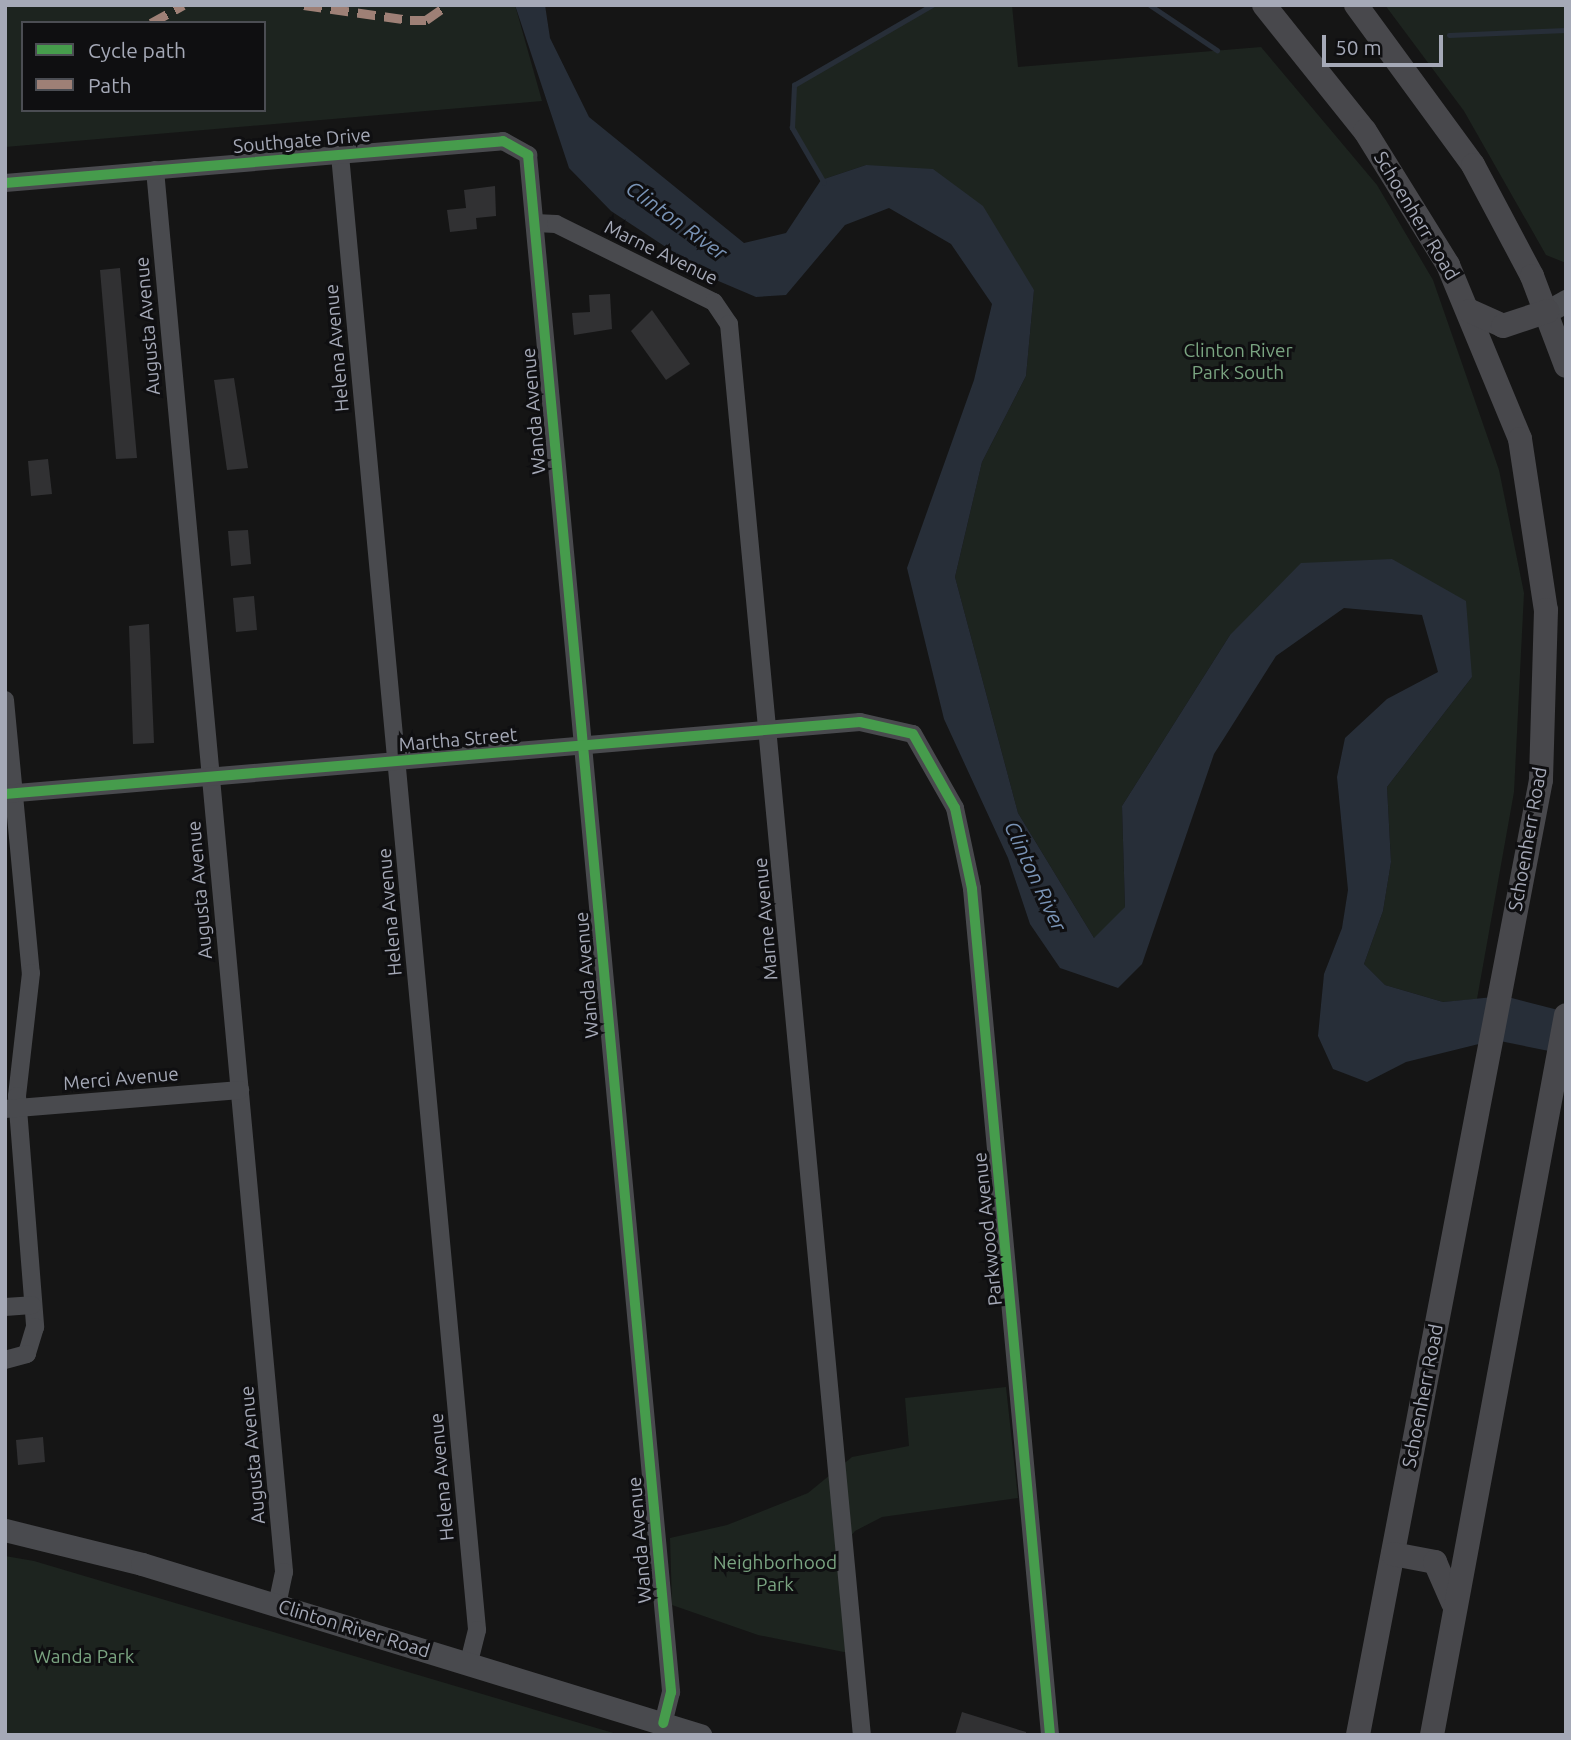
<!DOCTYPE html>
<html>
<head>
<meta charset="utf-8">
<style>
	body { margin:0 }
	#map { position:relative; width:1571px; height:1740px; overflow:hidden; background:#151515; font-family:Ubuntu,sans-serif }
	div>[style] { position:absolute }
	.green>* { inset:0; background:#1d241f }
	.water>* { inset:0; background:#272e38 }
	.stream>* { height:4.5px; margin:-2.25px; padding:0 2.25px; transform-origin:2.25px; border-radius:2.25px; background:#272e38 }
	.building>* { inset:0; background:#313133 }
	.minor>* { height:18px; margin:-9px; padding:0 9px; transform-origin:9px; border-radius:9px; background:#494a4e }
	.tertiary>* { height:23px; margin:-11.5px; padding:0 11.5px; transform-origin:11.5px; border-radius:11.5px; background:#494a4e }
	.secondary>* { height:24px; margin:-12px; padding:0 12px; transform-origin:12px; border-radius:12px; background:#48484c }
	.quiet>* { height:9px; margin-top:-4.5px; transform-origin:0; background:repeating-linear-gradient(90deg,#9e8076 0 18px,transparent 0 27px) }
	.cycleway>* { height:10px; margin:-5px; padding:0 5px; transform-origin:5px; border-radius:5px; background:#469c4c }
	span { translate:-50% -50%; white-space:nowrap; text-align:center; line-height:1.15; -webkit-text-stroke:6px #0f0f11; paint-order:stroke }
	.street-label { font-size:19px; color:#a5a9b7 }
	.park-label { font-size:19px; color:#7aa481 }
	.water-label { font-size:21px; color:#7993b5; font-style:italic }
	.frame { position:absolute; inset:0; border:7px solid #a5a9b7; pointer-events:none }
	.legend { position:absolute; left:21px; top:21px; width:245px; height:91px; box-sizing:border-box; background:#0f0f11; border:2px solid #4b4d53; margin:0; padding:9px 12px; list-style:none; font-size:21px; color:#a5a9b7 }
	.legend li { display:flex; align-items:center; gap:14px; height:35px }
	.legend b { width:35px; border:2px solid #4b4d53 }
	.scale { position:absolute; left:1322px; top:35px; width:121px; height:32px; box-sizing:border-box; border:4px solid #a5a9b7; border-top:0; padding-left:9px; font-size:21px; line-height:24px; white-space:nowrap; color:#a5a9b7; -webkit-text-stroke:5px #0f0f11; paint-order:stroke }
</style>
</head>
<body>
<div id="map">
	<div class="green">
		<div style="clip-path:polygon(evenodd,5px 5px,515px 5px,542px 101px,5px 147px,5px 5px,23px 23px,264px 23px,264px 110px,23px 110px,23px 23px)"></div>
		<div style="clip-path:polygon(932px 5px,1012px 5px,1018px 67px,1261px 47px,1377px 185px,1433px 280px,1499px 470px,1524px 593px,1514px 792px,1477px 999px,1443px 1002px,1385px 985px,1364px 964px,1383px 911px,1391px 862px,1387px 787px,1472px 677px,1392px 559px,1230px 635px,1122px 806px,1125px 907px,1106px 932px,1094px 938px,1018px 813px,955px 577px,982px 462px,1026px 376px,1034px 290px,866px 165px,821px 180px,792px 128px,794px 85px)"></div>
		<div style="clip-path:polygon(1385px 5px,1566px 5px,1566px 263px,1546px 255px,1464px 111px)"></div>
		<div style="clip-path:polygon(1006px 1387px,1018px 1498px,882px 1517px,855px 1531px,836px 1555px,849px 1653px,758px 1635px,672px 1605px,670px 1538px,727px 1525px,808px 1493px,852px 1457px,909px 1446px,905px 1398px)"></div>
		<div style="clip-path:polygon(5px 1556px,34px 1561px,620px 1735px,5px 1735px)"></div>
	</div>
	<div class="water">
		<div style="clip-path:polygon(515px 5px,545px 5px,550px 38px,589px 117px,744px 243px,786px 233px,821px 180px,866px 165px,933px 169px,983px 206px,1034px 290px,1026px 376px,982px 462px,955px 577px,1018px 813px,1094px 938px,1125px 907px,1122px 806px,1230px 635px,1301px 563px,1392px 559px,1466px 601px,1472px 677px,1387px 787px,1391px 862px,1383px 911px,1364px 964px,1385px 985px,1443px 1002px,1504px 996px,1566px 1012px,1564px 1054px,1495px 1040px,1406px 1062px,1367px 1082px,1333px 1069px,1318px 1036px,1324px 974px,1342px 928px,1348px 890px,1337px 777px,1345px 738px,1387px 699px,1438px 672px,1422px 615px,1344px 608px,1276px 656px,1214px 754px,1142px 964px,1118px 988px,1060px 968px,1030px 924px,1008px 858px,944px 719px,907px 568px,974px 380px,992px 304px,951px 244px,889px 208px,845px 225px,786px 295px,756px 297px,716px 280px,611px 211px,569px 168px)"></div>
	</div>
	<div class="stream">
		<div style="left:1150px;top:5px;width:81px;rotate:33.9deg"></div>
		<div style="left:1449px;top:35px;width:117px;rotate:-2.4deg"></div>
		<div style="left:824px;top:183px;width:64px;rotate:-120.2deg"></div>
		<div style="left:792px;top:128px;width:43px;rotate:-87.3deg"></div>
		<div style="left:794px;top:85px;width:160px;rotate:-30.1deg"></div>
	</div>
	<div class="building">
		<div style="clip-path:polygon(495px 186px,496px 216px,476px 218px,477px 229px,450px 232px,447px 210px,466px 208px,464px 190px)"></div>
		<div style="clip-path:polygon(120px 268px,137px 458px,116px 459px,100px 270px)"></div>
		<div style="clip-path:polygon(610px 294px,612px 329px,574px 335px,572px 313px,590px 312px,589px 295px)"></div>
		<div style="clip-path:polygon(652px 310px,690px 364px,666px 380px,631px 331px)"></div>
		<div style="clip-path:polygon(234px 378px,248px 468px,227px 470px,214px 380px)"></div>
		<div style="clip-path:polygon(48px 459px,52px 494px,31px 496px,28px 461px)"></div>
		<div style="clip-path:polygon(248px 530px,251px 564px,231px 566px,228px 531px)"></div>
		<div style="clip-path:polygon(254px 596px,257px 630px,236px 632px,233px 598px)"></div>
		<div style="clip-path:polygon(149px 624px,154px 743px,133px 744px,129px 626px)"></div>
		<div style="clip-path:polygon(43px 1437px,45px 1462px,18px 1465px,16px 1440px)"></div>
		<div style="clip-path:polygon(962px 1712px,1026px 1732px,1026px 1735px,955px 1735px)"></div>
	</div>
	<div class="minor">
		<div style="left:340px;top:155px;width:1481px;rotate:84.69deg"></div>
		<div style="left:477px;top:1630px;width:36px;rotate:104deg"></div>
		<div style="left:155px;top:170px;width:1408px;rotate:84.74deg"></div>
		<div style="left:284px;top:1572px;width:34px;rotate:102deg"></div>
		<div style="left:5px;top:183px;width:500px;rotate:-4.8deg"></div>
		<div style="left:503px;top:141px;width:29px;rotate:29deg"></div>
		<div style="left:528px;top:155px;width:1544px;rotate:84.68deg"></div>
		<div style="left:671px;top:1692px;width:32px;rotate:104deg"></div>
		<div style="left:535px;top:223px;width:21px;rotate:3deg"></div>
		<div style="left:556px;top:224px;width:176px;rotate:26.3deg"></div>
		<div style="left:714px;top:302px;width:27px;rotate:56deg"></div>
		<div style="left:729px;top:324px;width:1417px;rotate:84.62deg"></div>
		<div style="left:5px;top:700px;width:274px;rotate:84.6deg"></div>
		<div style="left:31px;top:973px;width:124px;rotate:96.5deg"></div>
		<div style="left:17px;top:1096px;width:232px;rotate:85.5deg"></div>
		<div style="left:35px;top:1327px;width:28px;rotate:107deg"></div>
		<div style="left:27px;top:1354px;width:23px;rotate:165deg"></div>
		<div style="left:5px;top:794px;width:858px;rotate:-4.81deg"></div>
		<div style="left:860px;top:722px;width:54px;rotate:12.8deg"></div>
		<div style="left:913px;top:734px;width:85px;rotate:60.4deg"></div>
		<div style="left:955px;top:808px;width:83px;rotate:78.1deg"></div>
		<div style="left:972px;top:889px;width:850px;rotate:84.73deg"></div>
		<div style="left:5px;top:1109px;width:236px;rotate:-4.6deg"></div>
		<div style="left:5px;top:1307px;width:27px;rotate:-4deg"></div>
	</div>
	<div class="tertiary">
		<div style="left:1548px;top:311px;width:21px;rotate:-29deg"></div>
		<div style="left:5px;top:1530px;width:141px;rotate:13.9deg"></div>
		<div style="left:142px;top:1564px;width:584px;rotate:17.04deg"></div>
	</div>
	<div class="secondary">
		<div style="left:1264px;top:5px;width:161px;rotate:51.3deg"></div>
		<div style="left:1365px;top:131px;width:158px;rotate:58.2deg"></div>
		<div style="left:1448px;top:265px;width:188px;rotate:67.5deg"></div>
		<div style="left:1520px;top:439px;width:173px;rotate:81.4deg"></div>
		<div style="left:1546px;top:610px;width:170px;rotate:91.7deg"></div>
		<div style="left:1541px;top:780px;width:972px;rotate:100.85deg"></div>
		<div style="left:1356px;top:5px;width:198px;rotate:53.8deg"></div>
		<div style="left:1473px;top:165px;width:126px;rotate:62deg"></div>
		<div style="left:1532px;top:276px;width:96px;rotate:69.3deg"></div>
		<div style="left:1470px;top:311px;width:36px;rotate:24deg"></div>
		<div style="left:1503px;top:326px;width:47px;rotate:-18.4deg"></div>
		<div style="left:1393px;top:1554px;width:43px;rotate:10.8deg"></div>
		<div style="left:1435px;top:1562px;width:45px;rotate:66.3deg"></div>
		<div style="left:1432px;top:1735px;width:732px;rotate:-79.46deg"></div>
	</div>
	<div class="quiet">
		<div style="left:304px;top:5px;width:107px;rotate:8.1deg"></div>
		<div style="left:410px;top:20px;width:16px"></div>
		<div style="left:426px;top:20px;width:19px;rotate:-35deg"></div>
		<div style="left:151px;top:23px;width:37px;rotate:-29deg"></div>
	</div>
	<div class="cycleway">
		<div style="left:5px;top:183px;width:500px;rotate:-4.8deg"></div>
		<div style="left:503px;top:141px;width:29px;rotate:29deg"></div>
		<div style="left:528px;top:155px;width:1544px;rotate:84.68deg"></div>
		<div style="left:671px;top:1692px;width:32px;rotate:104deg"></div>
		<div style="left:5px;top:794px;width:858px;rotate:-4.81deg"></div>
		<div style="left:860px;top:722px;width:54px;rotate:12.8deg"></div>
		<div style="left:913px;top:734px;width:85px;rotate:60.4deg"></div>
		<div style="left:955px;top:808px;width:83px;rotate:78.1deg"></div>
		<div style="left:972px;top:889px;width:850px;rotate:84.73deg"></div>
	</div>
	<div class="street-label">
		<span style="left:302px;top:141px;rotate:-5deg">Southgate Drive</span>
		<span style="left:1416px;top:216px;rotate:59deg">Schoenherr Road</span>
		<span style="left:661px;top:253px;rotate:26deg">Marne Avenue</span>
		<span style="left:148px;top:326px;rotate:-95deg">Augusta Avenue</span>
		<span style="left:337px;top:348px;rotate:-95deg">Helena Avenue</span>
		<span style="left:534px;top:411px;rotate:-95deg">Wanda Avenue</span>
		<span style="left:458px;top:740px;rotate:-5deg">Martha Street</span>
		<span style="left:1528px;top:839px;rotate:-80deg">Schoenherr Road</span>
		<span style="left:200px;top:890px;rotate:-95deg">Augusta Avenue</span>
		<span style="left:390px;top:912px;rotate:-95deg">Helena Avenue</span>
		<span style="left:766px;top:919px;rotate:-95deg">Marne Avenue</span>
		<span style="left:587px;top:975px;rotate:-95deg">Wanda Avenue</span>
		<span style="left:121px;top:1079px;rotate:-5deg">Merci Avenue</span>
		<span style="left:988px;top:1229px;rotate:-96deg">Parkwood Avenue</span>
		<span style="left:1423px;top:1396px;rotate:-79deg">Schoenherr Road</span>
		<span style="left:253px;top:1455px;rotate:-95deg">Augusta Avenue</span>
		<span style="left:442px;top:1477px;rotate:-95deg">Helena Avenue</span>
		<span style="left:640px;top:1540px;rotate:-95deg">Wanda Avenue</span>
		<span style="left:354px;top:1629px;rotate:17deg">Clinton River Road</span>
	</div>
	<div class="park-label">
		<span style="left:1238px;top:362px">Clinton River<br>Park South</span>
		<span style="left:775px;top:1574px">Neighborhood<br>Park</span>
		<span style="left:84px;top:1657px">Wanda Park</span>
	</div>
	<div class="water-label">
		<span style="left:677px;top:220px;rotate:36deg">Clinton River</span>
		<span style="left:1036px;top:876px;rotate:65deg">Clinton River</span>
	</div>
	<div class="frame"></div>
	<ul class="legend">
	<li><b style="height:9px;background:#469c4c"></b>Cycle path</li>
	<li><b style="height:9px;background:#9e8076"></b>Path</li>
	</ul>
	<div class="scale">50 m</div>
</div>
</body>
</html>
